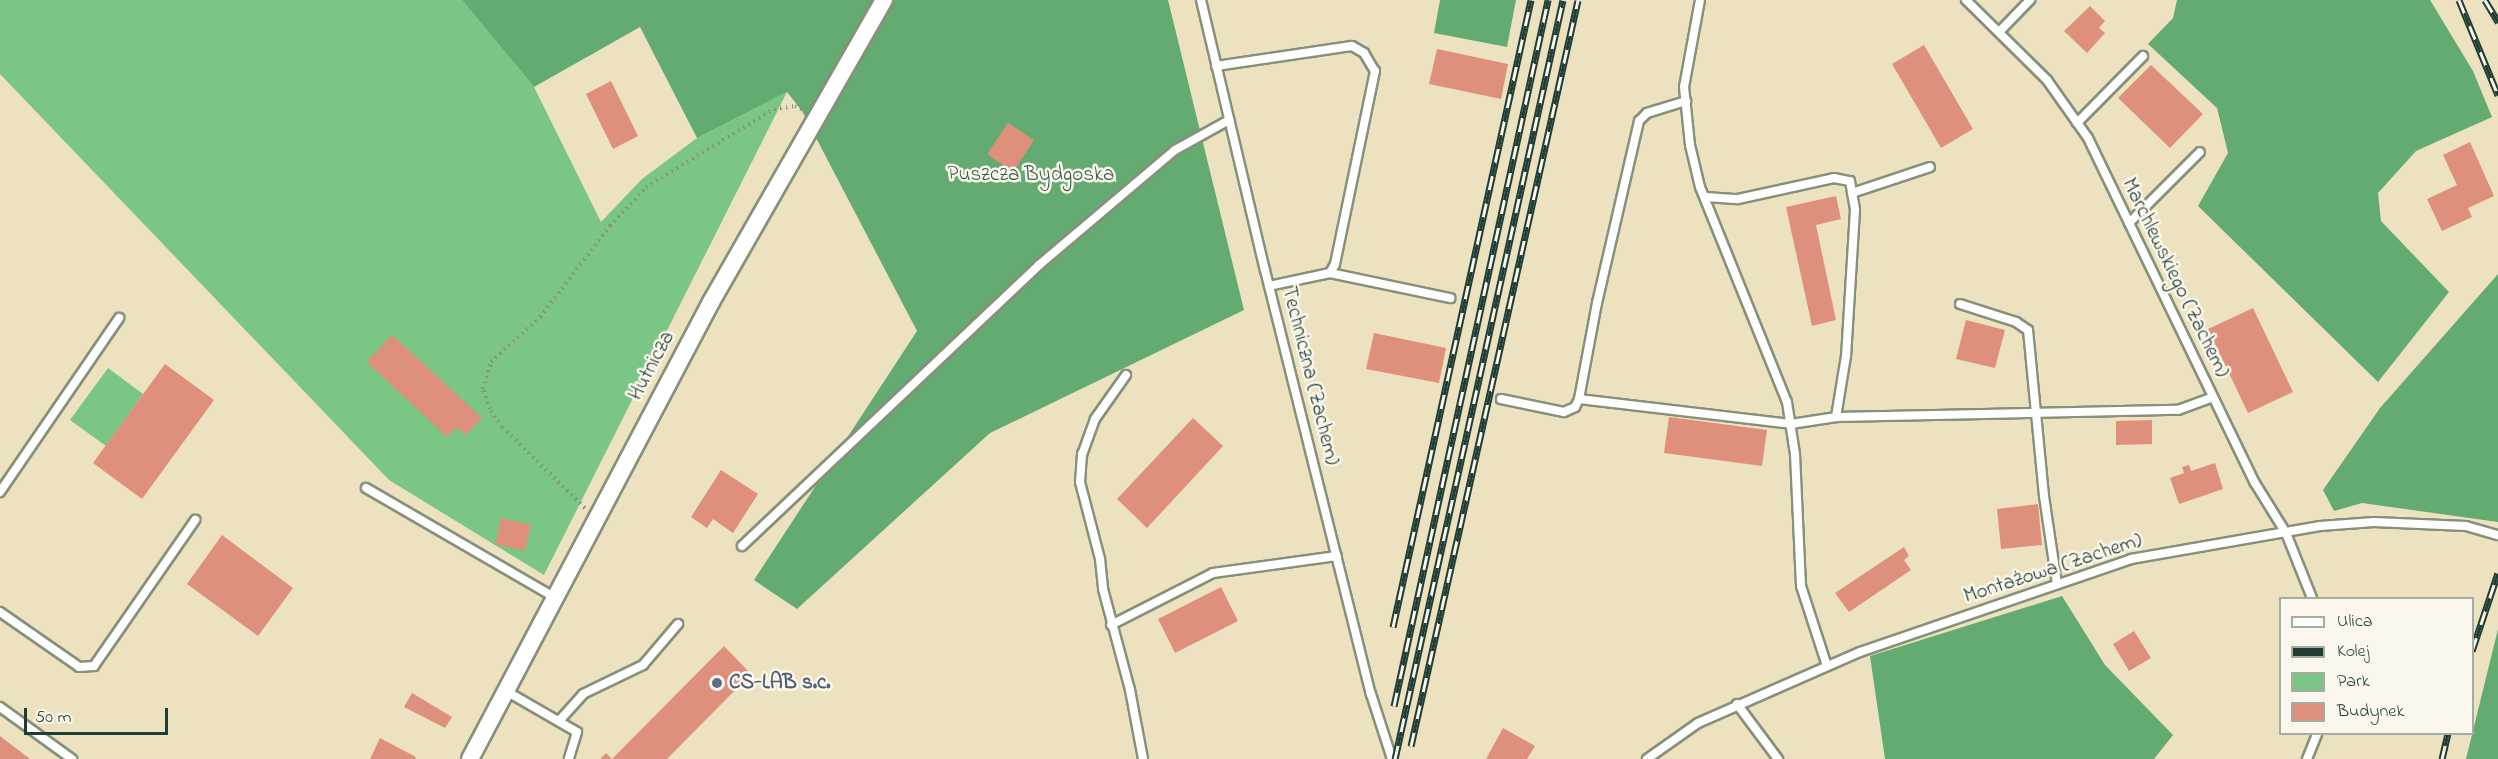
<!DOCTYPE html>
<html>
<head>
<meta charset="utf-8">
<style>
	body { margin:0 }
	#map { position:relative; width:2498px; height:759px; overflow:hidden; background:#ece2c0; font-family:"Indie Flower",sans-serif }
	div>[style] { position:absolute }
	.green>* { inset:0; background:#7bc684 }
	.forest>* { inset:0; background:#64ab72 }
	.building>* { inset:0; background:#df907d }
	.path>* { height:4px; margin-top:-2px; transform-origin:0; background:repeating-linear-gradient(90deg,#86907a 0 1.5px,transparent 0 6px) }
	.roads { filter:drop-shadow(2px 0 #86907a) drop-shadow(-2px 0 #86907a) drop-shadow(0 2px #86907a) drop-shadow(0 -2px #86907a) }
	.lane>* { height:8px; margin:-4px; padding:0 4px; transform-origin:4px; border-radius:4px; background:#fff }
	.street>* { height:16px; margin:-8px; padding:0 8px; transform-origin:8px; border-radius:8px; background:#fff }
	.rail>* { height:7px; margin-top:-3.5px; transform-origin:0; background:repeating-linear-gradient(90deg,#fbf7ec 0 14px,#1f3d34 0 28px); box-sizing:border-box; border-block:2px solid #1f3d34 }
	.dots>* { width:16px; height:16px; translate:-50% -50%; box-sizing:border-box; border:3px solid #fbf7ec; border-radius:50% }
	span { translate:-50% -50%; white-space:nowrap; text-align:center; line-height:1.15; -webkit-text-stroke:5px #fbf7ec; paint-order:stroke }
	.park-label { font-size:21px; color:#365f48 }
	.street-label { font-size:21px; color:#1f3d34 }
	.service-label { font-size:21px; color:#4e5e75; font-weight:700 }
	.left { translate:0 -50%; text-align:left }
	.legend { position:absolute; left:2279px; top:597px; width:195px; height:138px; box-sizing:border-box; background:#fbf7ec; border:2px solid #a3ada2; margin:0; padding:8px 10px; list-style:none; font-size:18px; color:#1f3d34 }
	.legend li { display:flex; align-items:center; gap:12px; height:30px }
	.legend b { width:30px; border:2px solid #a3ada2 }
	.scale { position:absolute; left:24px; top:708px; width:144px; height:27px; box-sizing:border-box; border:3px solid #1f3d34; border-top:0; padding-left:8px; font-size:18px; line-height:21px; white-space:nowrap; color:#1f3d34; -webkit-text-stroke:4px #fbf7ec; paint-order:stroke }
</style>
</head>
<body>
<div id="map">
	<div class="green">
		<div style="clip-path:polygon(0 0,462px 0,534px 87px,601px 222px,642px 179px,697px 138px,787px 92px,544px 575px,389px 480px,0 74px)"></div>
		<div style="clip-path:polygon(108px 368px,143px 394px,106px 446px,70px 420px)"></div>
	</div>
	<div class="forest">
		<div style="clip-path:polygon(462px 0,1168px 0,1244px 310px,990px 433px,797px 609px,754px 580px,917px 331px,802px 111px,787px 92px,697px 138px,640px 27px,534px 87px)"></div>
		<div style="clip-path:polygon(1440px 0,1516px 0,1507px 47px,1434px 33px)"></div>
		<div style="clip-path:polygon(2177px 0,2430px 0,2473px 71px,2492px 117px,2416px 151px,2378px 193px,2381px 221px,2449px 292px,2378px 382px,2198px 206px,2228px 153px,2217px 108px,2148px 44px,2173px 18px)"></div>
		<div style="clip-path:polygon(2498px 274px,2498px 522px,2362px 503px,2334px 511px,2323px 490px,2380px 408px)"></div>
		<div style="clip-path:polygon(2062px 596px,2105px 665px,2173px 735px,2154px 759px,1885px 759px,1870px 656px)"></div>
		<div style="clip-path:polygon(2498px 629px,2498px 759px,2466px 759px)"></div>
	</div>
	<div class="building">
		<div style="clip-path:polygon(2090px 6px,2105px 21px,2099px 28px,2105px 33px,2087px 53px,2064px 31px)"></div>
		<div style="clip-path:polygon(1924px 45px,1973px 129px,1941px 148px,1892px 64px)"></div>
		<div style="clip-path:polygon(1437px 49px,1508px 64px,1501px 99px,1429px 84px)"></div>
		<div style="clip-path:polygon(2151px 65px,2203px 114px,2170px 148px,2118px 98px)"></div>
		<div style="clip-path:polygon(611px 81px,638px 136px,613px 149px,586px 94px)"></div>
		<div style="clip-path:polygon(1008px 123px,1034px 140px,1013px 172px,987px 154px)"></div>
		<div style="clip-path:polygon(2470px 142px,2494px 196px,2468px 208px,2472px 217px,2442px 231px,2427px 199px,2457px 185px,2443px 155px)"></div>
		<div style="clip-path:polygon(1836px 196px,1841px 219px,1816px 225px,1836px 320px,1812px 326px,1786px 207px)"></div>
		<div style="clip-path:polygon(2253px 308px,2293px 392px,2248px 413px,2208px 329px)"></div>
		<div style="clip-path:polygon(1966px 320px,2005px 330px,1995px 368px,1956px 359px)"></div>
		<div style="clip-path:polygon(1374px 333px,1446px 348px,1439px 383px,1366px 369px)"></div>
		<div style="clip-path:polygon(392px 335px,482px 418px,466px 435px,457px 427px,447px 437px,367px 362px)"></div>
		<div style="clip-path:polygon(165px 364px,214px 400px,142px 499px,93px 463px)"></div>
		<div style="clip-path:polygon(1669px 417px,1767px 430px,1762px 466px,1664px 453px)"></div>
		<div style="clip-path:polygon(1193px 418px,1223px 446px,1147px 528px,1117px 499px)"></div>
		<div style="clip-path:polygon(2152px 420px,2152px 444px,2116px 445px,2116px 421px)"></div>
		<div style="clip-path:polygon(2215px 463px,2223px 489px,2179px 504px,2170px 478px,2184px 473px,2182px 467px,2189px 465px,2191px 471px)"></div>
		<div style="clip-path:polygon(721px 470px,758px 494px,733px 533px,713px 519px,707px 528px,691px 517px)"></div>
		<div style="clip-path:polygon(2038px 504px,2042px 545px,2001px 549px,1997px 509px)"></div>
		<div style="clip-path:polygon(501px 518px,531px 525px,525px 551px,495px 544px)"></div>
		<div style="clip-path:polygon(222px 535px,293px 588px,258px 636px,187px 584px)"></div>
		<div style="clip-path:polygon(1904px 547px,1909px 556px,1904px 560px,1911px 570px,1849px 612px,1835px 593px)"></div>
		<div style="clip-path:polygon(1221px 587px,1238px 621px,1175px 653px,1158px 619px)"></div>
		<div style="clip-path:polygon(2134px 631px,2151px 658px,2129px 671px,2113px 644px)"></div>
		<div style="clip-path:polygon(724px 646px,751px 674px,667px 759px,600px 759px,606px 753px,612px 759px)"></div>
		<div style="clip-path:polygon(412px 693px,452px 717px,445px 728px,404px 707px)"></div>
		<div style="clip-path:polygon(1503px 728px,1535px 746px,1527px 759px,1486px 759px)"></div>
		<div style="clip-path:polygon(0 736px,30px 759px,0 759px)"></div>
		<div style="clip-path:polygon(380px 738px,416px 757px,415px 759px,370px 759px)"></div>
	</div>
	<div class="path">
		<div style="left:585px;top:508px;width:116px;rotate:-135.7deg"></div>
		<div style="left:502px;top:427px;width:22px;rotate:-124deg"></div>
		<div style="left:490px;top:409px;width:21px;rotate:-109deg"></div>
		<div style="left:483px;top:389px;width:28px;rotate:-73deg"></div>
		<div style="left:491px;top:362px;width:67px;rotate:-42.6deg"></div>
		<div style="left:540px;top:317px;width:115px;rotate:-52.4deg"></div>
		<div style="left:610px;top:226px;width:53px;rotate:-47.3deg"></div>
		<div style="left:646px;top:187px;width:150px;rotate:-31.4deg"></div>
		<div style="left:774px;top:109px;width:21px;rotate:-8deg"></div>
		<div style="left:795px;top:106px;width:9px;rotate:27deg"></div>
	</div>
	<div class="roads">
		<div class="lane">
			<div style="left:1201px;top:0;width:277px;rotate:76.7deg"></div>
			<div style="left:1265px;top:270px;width:437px;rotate:76deg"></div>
			<div style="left:1371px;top:694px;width:68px;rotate:72.1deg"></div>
			<div style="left:1700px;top:0;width:88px;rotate:100.4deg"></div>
			<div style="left:1684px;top:87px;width:58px;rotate:84.1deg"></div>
			<div style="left:1690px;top:145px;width:43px;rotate:76.6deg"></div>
			<div style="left:1700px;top:187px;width:232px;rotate:68deg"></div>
			<div style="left:1787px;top:402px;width:53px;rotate:81.3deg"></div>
			<div style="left:1795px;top:454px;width:132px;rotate:87.4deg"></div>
			<div style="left:1801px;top:586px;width:84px;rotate:72deg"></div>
			<div style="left:1966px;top:0;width:114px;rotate:44.6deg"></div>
			<div style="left:2047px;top:80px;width:71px;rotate:54.7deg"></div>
			<div style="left:2088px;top:138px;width:383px;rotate:64.2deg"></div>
			<div style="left:2255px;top:483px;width:59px;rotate:58.2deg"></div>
			<div style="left:2286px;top:533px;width:70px;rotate:68.2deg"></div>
			<div style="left:1999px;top:32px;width:45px;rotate:-45.9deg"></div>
			<div style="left:1216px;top:66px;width:137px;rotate:-8.4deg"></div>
			<div style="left:1352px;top:46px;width:14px;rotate:30deg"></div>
			<div style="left:1364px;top:53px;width:21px;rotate:59deg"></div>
			<div style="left:1375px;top:71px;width:197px;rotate:101.7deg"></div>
			<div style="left:1335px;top:264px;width:10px;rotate:119deg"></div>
			<div style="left:1330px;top:273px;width:62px;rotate:168deg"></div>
			<div style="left:2077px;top:123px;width:94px;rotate:-45.4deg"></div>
			<div style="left:1852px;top:193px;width:82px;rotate:-18.4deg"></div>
			<div style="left:1706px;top:197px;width:32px;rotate:4deg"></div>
			<div style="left:1738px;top:199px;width:98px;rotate:-12.3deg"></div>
			<div style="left:1834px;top:178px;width:16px;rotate:11deg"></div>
			<div style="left:1850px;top:181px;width:29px;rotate:80deg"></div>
			<div style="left:1855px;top:210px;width:146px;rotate:93.5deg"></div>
			<div style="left:1846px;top:356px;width:62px;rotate:99.3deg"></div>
			<div style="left:2129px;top:223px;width:100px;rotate:-45deg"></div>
			<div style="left:1330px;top:273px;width:123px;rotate:11.8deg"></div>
			<div style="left:1960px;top:304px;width:59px;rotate:17.8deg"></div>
			<div style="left:2016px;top:322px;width:14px;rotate:34deg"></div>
			<div style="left:2028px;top:330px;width:167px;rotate:84.5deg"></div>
			<div style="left:2044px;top:496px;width:89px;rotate:81.6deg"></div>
			<div style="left:1126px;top:375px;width:54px;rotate:125.2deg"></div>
			<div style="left:1095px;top:419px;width:37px;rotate:110deg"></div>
			<div style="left:1082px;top:454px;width:28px;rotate:94deg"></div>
			<div style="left:1080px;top:482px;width:80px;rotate:75.4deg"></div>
			<div style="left:1100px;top:559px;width:30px;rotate:84deg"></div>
			<div style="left:1103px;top:589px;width:105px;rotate:75deg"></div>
			<div style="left:1130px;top:690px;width:70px;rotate:79.3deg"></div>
			<div style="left:1501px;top:399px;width:64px;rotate:11.7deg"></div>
			<div style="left:1564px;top:412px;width:12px;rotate:-24deg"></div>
			<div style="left:1575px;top:407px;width:9px;rotate:-63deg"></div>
			<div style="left:1579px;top:399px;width:213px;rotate:6.7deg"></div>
			<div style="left:1791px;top:424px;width:46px;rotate:-8.8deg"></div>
			<div style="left:1836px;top:417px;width:342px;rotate:-1.2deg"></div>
			<div style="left:2178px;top:410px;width:37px;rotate:-20deg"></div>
			<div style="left:1579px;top:399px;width:98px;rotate:-79.4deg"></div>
			<div style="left:1597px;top:303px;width:187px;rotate:-77deg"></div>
			<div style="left:1639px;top:121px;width:11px;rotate:-45deg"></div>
			<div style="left:1647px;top:113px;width:41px;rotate:-17.1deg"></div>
			<div style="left:366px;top:488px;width:220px;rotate:30.1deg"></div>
			<div style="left:0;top:492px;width:211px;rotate:-55.6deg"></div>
			<div style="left:742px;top:546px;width:409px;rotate:-43.4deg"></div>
			<div style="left:1039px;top:265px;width:178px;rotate:-40.2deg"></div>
			<div style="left:1175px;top:150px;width:62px;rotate:-29.1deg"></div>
			<div style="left:0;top:612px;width:96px;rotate:34.8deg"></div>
			<div style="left:79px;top:667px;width:15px;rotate:-4deg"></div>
			<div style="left:94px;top:666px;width:178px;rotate:-55.3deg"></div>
			<div style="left:1111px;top:625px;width:114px;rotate:-27deg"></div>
			<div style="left:1213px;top:573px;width:125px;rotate:-7.8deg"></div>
			<div style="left:506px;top:691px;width:82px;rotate:30deg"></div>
			<div style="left:577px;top:732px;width:28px;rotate:107deg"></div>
			<div style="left:1737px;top:704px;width:69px;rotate:53.3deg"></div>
			<div style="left:0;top:707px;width:89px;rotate:35.8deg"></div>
			<div style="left:559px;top:721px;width:36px;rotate:-48deg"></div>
			<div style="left:583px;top:694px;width:67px;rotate:-25.8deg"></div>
			<div style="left:643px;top:665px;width:54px;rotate:-49.5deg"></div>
			<div style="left:1647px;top:759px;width:62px;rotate:-35.2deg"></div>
			<div style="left:1698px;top:723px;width:177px;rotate:-23.7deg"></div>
			<div style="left:1860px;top:652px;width:287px;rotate:-18.9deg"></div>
			<div style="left:2131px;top:559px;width:192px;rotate:-9.9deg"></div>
			<div style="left:2320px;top:526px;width:54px;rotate:-4.2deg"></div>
			<div style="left:2374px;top:522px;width:92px;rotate:2.5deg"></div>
			<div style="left:2466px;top:526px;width:33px;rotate:16deg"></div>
			<div style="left:2307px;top:759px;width:27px;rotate:-68deg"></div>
		</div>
		<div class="street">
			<div style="left:470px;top:759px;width:517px;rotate:-62.19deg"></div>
			<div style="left:711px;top:302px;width:348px;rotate:-60.2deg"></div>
		</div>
	</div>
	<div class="rail">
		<div style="left:2459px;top:0;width:103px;rotate:67.7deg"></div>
		<div style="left:2485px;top:0;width:26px;rotate:59deg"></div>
		<div style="left:1393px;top:627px;width:642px;rotate:-77.59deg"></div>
		<div style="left:2472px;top:651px;width:82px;rotate:-71.6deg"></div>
		<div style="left:1394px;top:706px;width:723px;rotate:-77.69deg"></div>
		<div style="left:1411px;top:746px;width:764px;rotate:-77.38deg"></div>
		<div style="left:1395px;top:759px;width:777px;rotate:-77.52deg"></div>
		<div style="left:2442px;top:759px;width:26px;rotate:-77deg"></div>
	</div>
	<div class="dots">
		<div style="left:717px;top:683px;background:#5c6f8a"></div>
	</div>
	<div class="park-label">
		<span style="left:1031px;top:175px">Puszcza Bydgoska</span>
	</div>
	<div class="street-label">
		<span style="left:2175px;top:278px;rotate:64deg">Marchlewskiego (Zachem)</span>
		<span style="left:652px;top:366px;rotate:-62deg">Hutnicza</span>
		<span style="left:1310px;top:376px;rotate:76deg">Techniczna (Zachem)</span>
		<span style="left:2053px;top:569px;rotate:-18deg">Montażowa (Zachem)</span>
	</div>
	<div class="service-label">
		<span class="left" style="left:729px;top:683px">CS-LAB s.c.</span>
	</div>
	<ul class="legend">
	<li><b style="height:8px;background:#fff"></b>Ulica</li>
	<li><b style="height:8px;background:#1f3d34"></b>Kolej</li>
	<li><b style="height:16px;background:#7bc684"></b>Park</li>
	<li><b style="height:16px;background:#df907d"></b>Budynek</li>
	</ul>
	<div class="scale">50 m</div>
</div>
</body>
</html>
